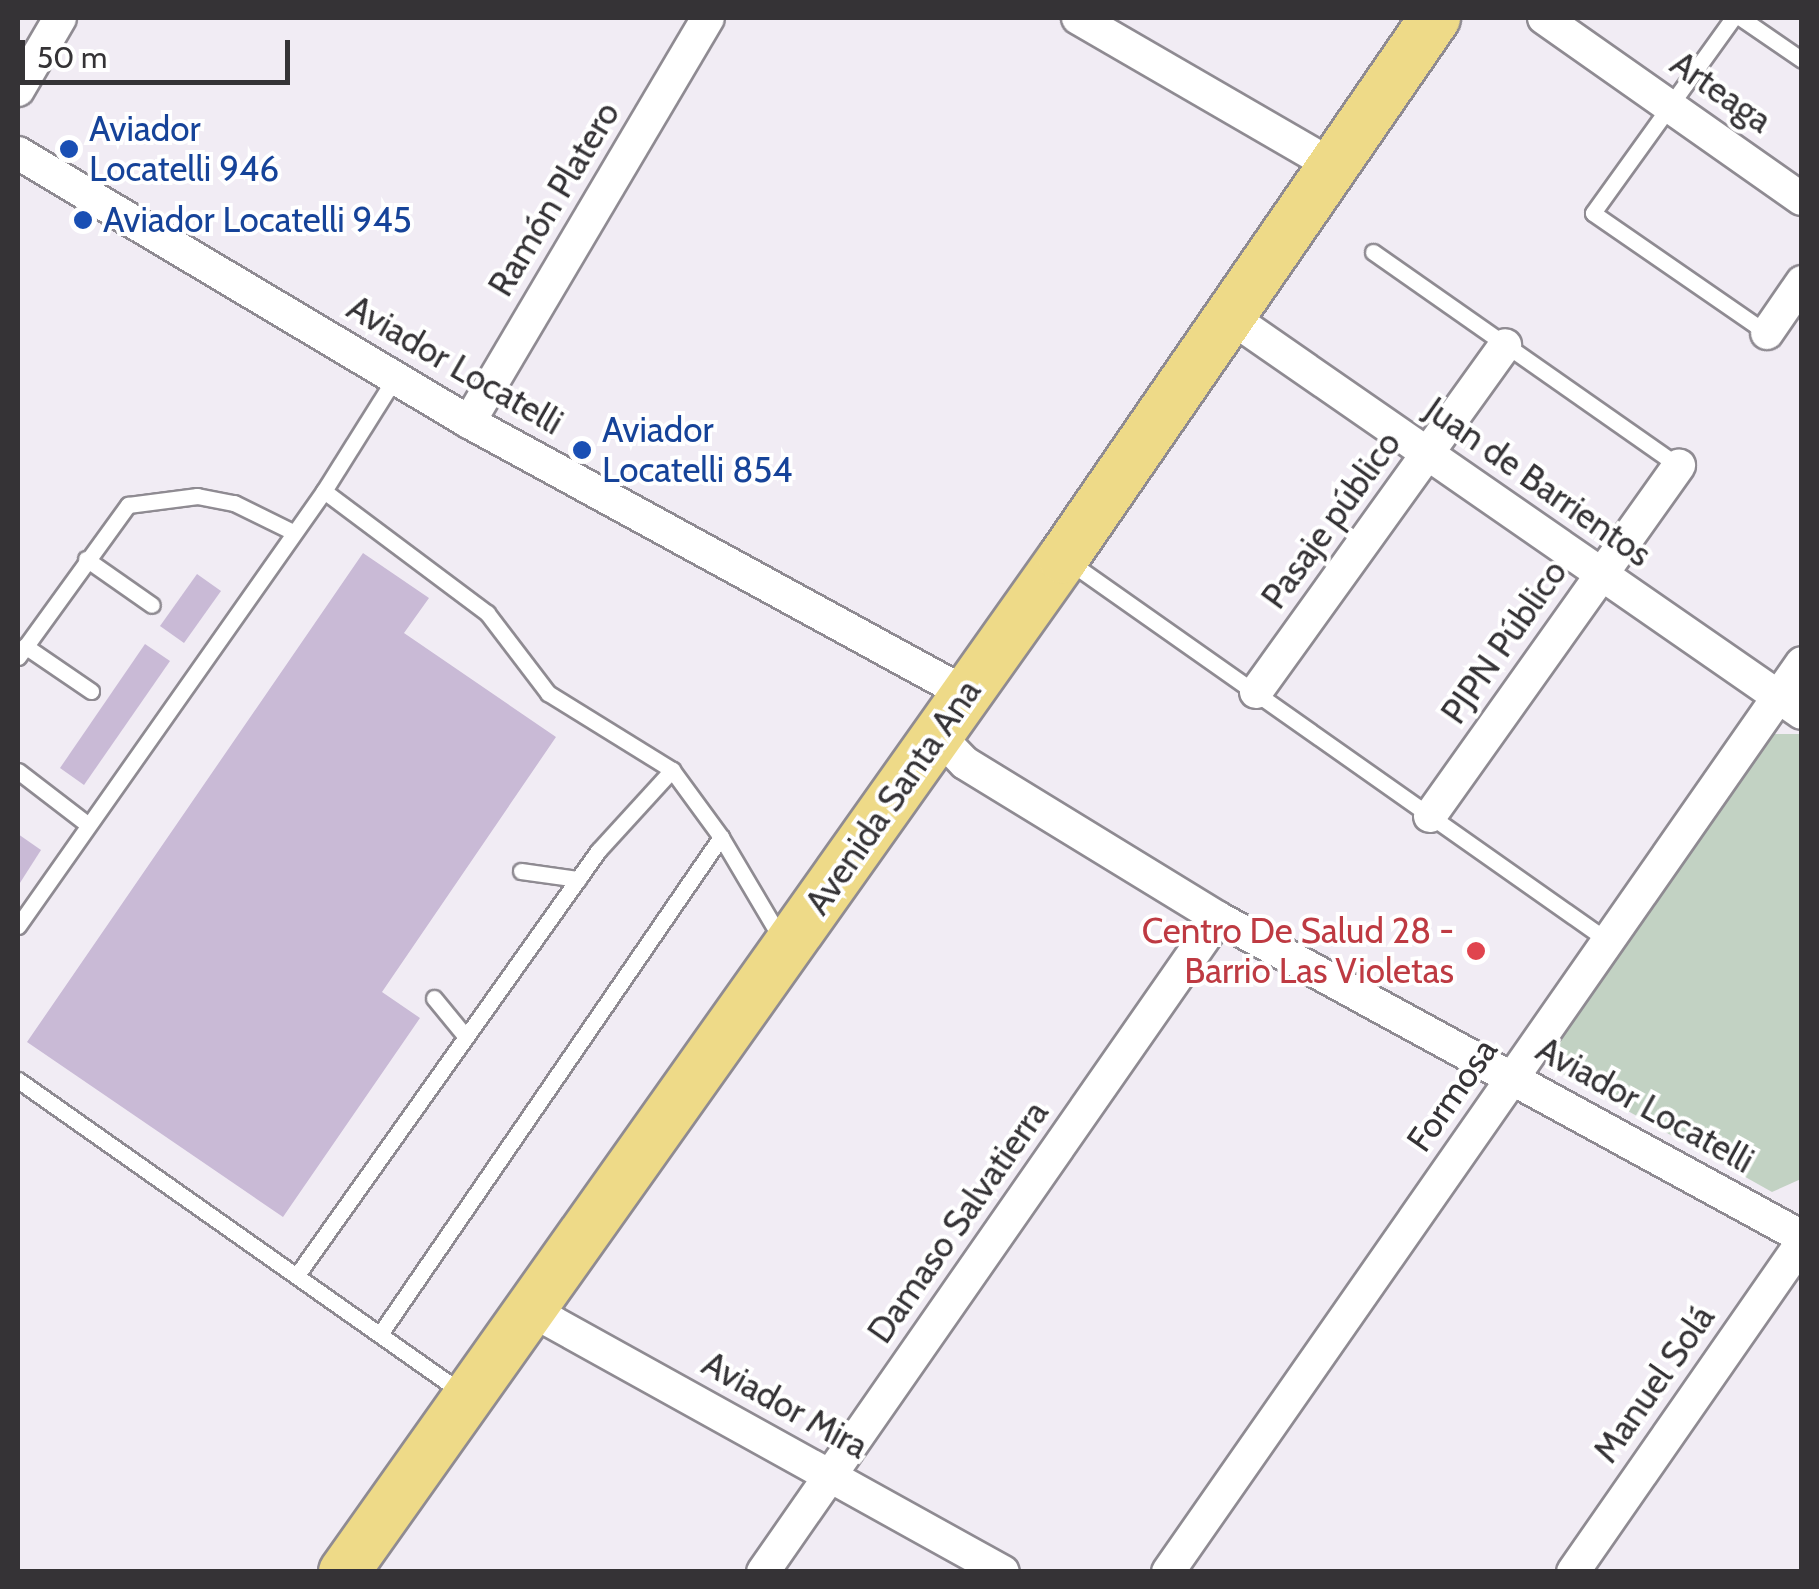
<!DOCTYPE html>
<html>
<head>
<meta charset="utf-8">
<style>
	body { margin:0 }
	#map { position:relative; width:1819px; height:1589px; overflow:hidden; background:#f1ecf4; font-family:Cabin,sans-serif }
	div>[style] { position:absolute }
	.green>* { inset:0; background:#c2d2c3 }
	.building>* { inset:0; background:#c9bad6 }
	.roads { filter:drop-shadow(2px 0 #8f8b92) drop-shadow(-2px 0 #8f8b92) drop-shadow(0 2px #8f8b92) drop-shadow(0 -2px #8f8b92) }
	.lane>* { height:15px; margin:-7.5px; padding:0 7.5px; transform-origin:7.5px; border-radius:7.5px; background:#fff }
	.street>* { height:32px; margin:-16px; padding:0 16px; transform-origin:16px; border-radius:16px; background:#fff }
	.primary>* { height:50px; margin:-25px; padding:0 25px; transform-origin:25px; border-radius:25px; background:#eeda88 }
	.dots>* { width:28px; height:28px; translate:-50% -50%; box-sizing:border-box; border:5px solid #fff; border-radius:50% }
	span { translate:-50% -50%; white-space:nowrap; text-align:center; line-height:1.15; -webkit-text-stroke:8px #fff; paint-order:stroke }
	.street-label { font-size:35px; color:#353336 }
	.transit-label { font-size:35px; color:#164399 }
	.left { translate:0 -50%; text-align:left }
	.health-label { font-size:35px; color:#be3a42 }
	.right { translate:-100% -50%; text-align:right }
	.frame { position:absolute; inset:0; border:20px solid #353336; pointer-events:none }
	.scale { position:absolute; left:20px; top:40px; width:270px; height:45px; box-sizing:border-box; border:5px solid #353336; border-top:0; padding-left:12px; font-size:30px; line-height:35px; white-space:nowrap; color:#353336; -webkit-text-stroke:8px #fff; paint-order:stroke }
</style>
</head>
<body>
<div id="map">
	<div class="green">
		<div style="clip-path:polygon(1767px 734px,1801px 734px,1801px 1179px,1772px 1192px,1555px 1070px,1548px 1040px)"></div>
	</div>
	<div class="building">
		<div style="clip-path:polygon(363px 553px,429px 598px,404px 633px,556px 737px,382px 992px,420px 1018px,283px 1217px,27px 1042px)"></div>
		<div style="clip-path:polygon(197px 574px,221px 591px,184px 643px,160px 626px)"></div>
		<div style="clip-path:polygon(145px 644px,170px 661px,84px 785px,60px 768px)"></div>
		<div style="clip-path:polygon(18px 834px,41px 850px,18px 886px)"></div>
	</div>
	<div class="roads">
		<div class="lane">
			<div style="left:1733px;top:18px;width:240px;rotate:125.7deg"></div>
			<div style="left:1593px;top:213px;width:211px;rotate:34.6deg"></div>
			<div style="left:1741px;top:18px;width:74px;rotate:34.5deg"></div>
			<div style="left:1373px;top:252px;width:373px;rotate:35deg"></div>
			<div style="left:324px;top:491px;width:204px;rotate:36.8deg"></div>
			<div style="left:487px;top:613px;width:101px;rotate:52.7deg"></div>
			<div style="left:548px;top:693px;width:146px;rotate:31.8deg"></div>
			<div style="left:672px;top:770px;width:83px;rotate:53.8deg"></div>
			<div style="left:721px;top:837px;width:120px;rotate:59.4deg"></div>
			<div style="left:86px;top:559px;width:80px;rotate:34.9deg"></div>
			<div style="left:1071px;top:563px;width:657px;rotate:35.14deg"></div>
			<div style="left:25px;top:646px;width:80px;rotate:34.3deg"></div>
			<div style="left:18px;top:657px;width:188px;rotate:-54.1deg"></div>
			<div style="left:128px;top:505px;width:70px;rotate:-7.4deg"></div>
			<div style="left:197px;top:496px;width:38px;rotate:11deg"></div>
			<div style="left:234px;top:503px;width:66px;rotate:26.2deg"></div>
			<div style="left:18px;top:771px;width:87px;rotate:37.5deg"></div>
			<div style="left:521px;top:871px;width:58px;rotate:8deg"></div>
			<div style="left:18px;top:926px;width:532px;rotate:-54.88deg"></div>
			<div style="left:324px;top:491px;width:133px;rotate:-57.9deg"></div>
			<div style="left:434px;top:998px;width:50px;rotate:50.6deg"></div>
			<div style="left:18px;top:1080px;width:545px;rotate:35.15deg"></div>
			<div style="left:297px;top:1275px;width:520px;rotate:-54.63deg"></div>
			<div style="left:598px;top:851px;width:110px;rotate:-47.6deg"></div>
			<div style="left:380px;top:1334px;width:603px;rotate:-55.55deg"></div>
		</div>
		<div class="street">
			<div style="left:1078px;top:18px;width:293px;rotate:30.1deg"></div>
			<div style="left:1544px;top:18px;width:315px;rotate:35.1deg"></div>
			<div style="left:18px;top:90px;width:83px;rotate:-59.7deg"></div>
			<div style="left:18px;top:153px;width:525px;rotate:30.81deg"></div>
			<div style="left:469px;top:422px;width:565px;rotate:28.65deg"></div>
			<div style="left:1229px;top:316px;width:697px;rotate:34.72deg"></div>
			<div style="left:1767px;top:333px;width:62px;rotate:-55.5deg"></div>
			<div style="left:469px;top:422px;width:469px;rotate:-59.4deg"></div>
			<div style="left:1256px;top:692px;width:427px;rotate:-54.3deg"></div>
			<div style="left:937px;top:734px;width:40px;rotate:46deg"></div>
			<div style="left:965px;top:763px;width:297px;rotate:31.5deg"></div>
			<div style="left:1218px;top:918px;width:665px;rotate:28.64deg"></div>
			<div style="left:1430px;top:816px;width:430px;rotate:-54.6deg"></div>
			<div style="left:527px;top:1308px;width:544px;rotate:29.01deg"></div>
			<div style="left:763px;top:1572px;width:797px;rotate:-55.17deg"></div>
			<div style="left:1168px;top:1572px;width:1108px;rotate:-55.11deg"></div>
			<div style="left:1573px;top:1572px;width:401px;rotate:-55.2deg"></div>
		</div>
		<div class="primary">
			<div style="left:344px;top:1572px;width:1243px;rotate:-54.66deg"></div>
			<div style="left:1063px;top:558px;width:656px;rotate:-55.44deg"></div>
		</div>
	</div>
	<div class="dots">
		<div style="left:69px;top:149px;background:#1a4fb4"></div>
		<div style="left:83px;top:220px;background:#1a4fb4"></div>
		<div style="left:582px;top:450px;background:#1a4fb4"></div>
		<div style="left:1476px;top:951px;background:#e0444e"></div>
	</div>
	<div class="street-label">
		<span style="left:1721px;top:92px;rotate:35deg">Arteaga</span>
		<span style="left:554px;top:199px;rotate:-59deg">Ramón Platero</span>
		<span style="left:455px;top:365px;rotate:30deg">Aviador Locatelli</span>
		<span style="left:1538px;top:482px;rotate:35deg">Juan de Barrientos</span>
		<span style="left:1331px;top:520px;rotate:-54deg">Pasaje público</span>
		<span style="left:1504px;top:642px;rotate:-55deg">PJPN Público</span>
		<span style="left:893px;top:797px;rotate:-55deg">Avenida Santa Ana</span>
		<span style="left:1452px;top:1095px;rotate:-55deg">Formosa</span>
		<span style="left:1645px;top:1105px;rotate:29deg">Aviador Locatelli</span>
		<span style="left:958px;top:1222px;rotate:-55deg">Damaso Salvatierra</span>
		<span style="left:1654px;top:1384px;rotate:-55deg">Manuel Solá</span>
		<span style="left:785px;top:1405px;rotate:29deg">Aviador Mira</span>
	</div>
	<div class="transit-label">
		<span class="left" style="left:89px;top:149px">Aviador<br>Locatelli 946</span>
		<span class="left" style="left:103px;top:220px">Aviador Locatelli 945</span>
		<span class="left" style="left:602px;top:450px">Aviador<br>Locatelli 854</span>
	</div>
	<div class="health-label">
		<span class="right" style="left:1454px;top:951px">Centro De Salud 28 -<br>Barrio Las Violetas</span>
	</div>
	<div class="frame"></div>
	<div class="scale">50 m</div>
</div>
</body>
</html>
